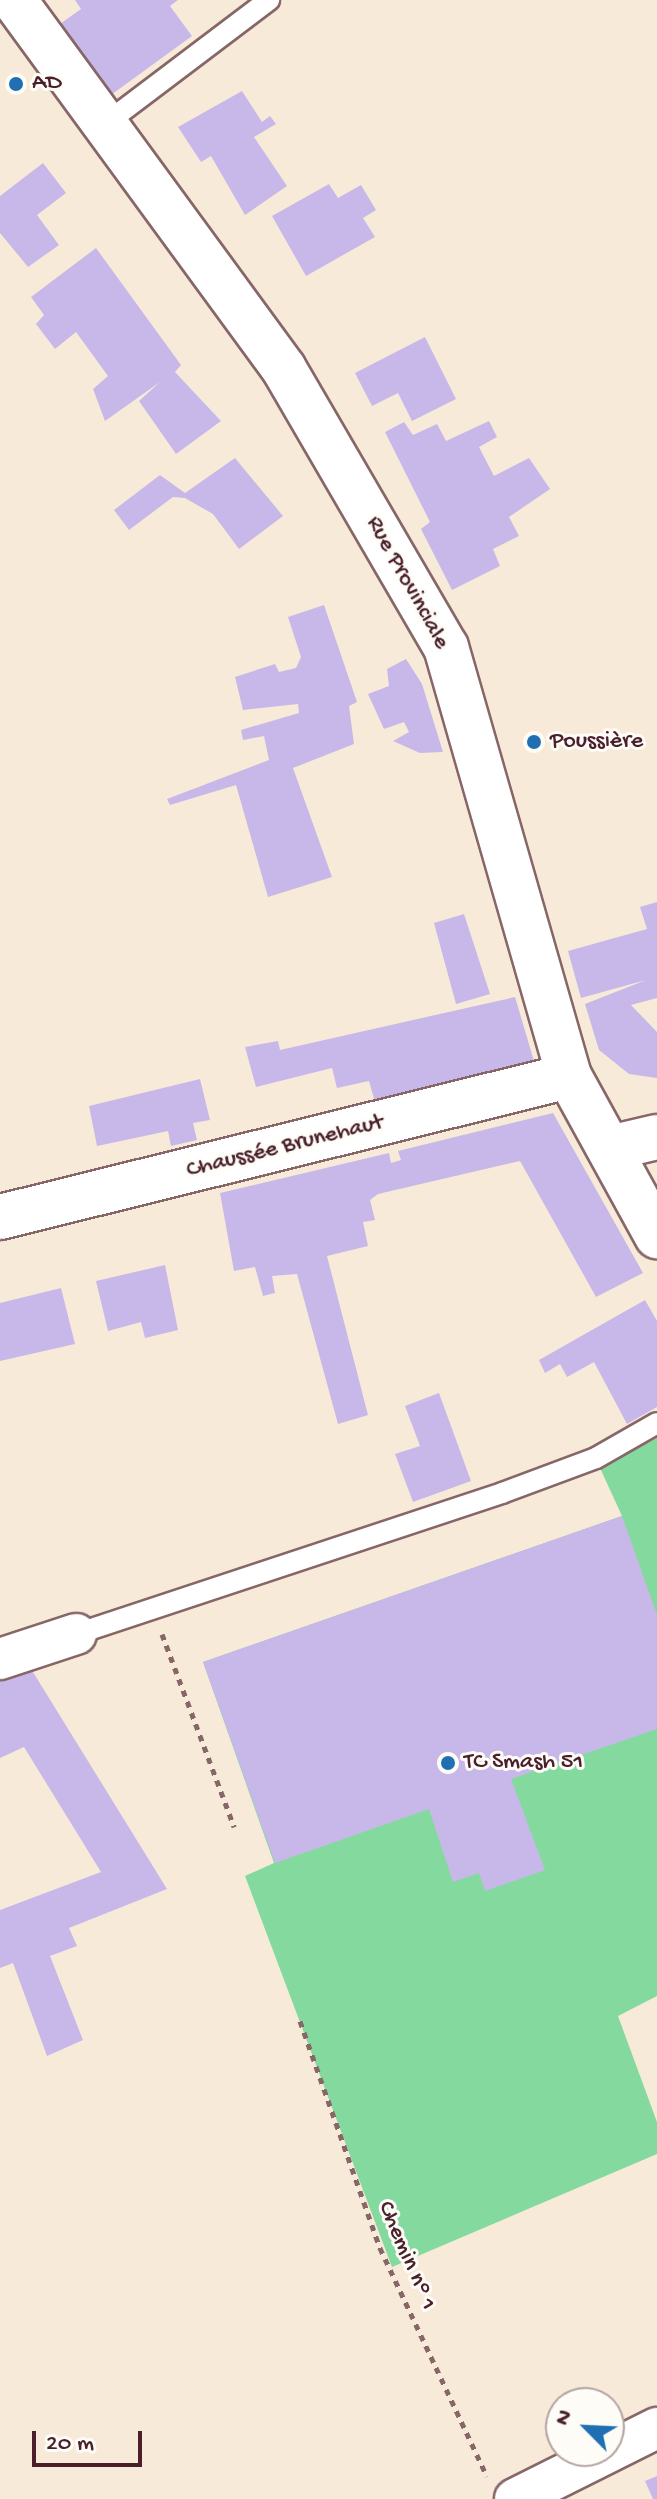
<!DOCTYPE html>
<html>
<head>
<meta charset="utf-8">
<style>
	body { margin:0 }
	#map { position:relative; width:657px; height:2499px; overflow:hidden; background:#f8ead8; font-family:"Gochi Hand",sans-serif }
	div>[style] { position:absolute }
	.green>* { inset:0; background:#84da9e }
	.building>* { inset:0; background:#c8b8e9 }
	.path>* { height:5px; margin-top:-2.5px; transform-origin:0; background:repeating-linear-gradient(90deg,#876668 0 6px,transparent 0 12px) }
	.roads { filter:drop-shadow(2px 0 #876668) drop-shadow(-2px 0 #876668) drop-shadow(0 2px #876668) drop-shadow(0 -2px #876668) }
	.service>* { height:20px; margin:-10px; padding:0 10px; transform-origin:10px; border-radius:10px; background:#fff }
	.minor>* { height:40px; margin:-20px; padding:0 20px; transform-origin:20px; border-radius:20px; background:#fff }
	.tertiary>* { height:44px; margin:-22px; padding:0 22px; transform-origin:22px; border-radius:22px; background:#fff }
	.secondary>* { height:44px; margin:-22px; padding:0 22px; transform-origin:22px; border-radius:22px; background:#fff }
	.dots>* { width:22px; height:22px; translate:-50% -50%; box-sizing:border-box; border:4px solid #fdfcf7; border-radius:50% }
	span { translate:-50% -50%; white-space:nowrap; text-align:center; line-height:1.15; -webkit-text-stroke:6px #fdfcf7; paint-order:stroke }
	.poi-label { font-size:24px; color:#4a1f2b }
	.left { translate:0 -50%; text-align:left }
	.street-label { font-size:24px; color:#4a1f2b }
	.north { position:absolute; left:545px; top:2387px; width:80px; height:80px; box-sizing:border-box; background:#fdfcf7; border:2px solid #b5a4a5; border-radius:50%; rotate:294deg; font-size:22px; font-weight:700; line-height:32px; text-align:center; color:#4a1f2b }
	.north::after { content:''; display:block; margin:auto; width:28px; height:36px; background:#1f6fb2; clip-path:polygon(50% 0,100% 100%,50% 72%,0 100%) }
	.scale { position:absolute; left:32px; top:2431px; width:110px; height:36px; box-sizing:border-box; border:4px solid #4a1f2b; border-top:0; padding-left:10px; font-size:24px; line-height:28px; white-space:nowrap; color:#4a1f2b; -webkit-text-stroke:6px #fdfcf7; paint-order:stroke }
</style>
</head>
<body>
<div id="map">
	<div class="green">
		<div style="clip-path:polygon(657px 1438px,657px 1996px,618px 2016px,657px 2122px,657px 2154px,392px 2267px,245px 1876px,274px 1863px,203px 1662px,622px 1516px,600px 1468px)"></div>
	</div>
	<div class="building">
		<div style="clip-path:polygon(75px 0,178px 0,170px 6px,192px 36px,111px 95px,60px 24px,81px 9px)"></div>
		<div style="clip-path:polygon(242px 91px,262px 122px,270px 116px,276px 124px,254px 137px,287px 186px,245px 215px,211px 156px,201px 162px,178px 127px)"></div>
		<div style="clip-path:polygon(43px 163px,66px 193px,37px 215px,59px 245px,28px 267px,0 233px,0 196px)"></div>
		<div style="clip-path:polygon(329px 184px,338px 198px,361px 185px,376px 210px,363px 218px,375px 237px,306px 276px,272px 216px)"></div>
		<div style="clip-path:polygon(96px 248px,181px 365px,175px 372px,221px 421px,176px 454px,139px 401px,160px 382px,105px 421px,93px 389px,108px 376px,76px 332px,55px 349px,36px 324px,44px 315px,31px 297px)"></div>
		<div style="clip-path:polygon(425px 337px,456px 399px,412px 421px,398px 393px,372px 406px,355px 373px)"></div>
		<div style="clip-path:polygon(489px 421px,497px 437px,479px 447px,494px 476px,529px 458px,550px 489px,509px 517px,519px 536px,493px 549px,500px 566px,452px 590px,421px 529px,430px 522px,385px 432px,404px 422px,413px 435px,437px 424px,446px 441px)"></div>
		<div style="clip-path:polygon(235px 458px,283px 516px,239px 549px,213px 514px,185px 498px,173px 497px,129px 530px,114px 510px,160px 475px,185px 493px)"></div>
		<div style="clip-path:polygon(324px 605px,357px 702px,349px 706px,354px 744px,293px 768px,332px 877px,268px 897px,236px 785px,170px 805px,167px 799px,269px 760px,264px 736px,243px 740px,241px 730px,299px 713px,298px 704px,243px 710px,235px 677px,275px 664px,279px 672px,296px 668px,301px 657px,288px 617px)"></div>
		<div style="clip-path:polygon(406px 659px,422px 684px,443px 752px,420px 753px,393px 741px,409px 732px,404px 722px,384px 729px,368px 694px,389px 686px,387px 669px)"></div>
		<div style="clip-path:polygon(657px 902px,657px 998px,631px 1005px,657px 1032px,657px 1078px,629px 1074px,599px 1050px,585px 1004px,646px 980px,581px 998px,568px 951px,647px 929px,640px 907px)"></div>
		<div style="clip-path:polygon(464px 914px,490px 994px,456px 1004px,434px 923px)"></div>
		<div style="clip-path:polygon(515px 997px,534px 1061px,375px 1102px,369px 1081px,337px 1088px,332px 1068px,256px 1087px,245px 1047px,278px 1041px,280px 1050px)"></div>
		<div style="clip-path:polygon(200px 1079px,210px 1120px,193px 1123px,197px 1140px,171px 1146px,168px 1131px,97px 1146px,89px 1106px)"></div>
		<div style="clip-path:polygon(553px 1113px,643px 1273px,596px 1297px,520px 1161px,378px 1194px,370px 1200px,375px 1220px,363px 1222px,368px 1246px,327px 1256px,368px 1415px,338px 1424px,297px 1274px,272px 1276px,275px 1293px,263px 1296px,255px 1267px,234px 1271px,220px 1193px,389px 1153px,391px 1163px,401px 1160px,398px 1151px)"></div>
		<div style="clip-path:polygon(165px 1265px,178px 1330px,145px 1338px,141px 1322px,108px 1331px,96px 1281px)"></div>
		<div style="clip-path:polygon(61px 1288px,75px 1344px,0 1361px,0 1303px)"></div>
		<div style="clip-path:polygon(645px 1300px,657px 1321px,657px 1407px,627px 1424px,594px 1362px,567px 1377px,560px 1364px,545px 1373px,539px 1360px)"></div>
		<div style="clip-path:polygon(439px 1393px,471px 1481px,413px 1502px,395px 1454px,420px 1446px,405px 1406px)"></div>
		<div style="clip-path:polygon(622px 1516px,657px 1615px,657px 1729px,511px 1779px,545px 1870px,485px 1891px,479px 1873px,453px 1882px,429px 1809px,275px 1863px,203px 1662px)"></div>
		<div style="clip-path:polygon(28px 1664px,167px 1889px,69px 1928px,77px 1946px,50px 1956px,83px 2040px,47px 2056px,13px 1963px,0 1968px,0 1910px,101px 1872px,24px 1747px,0 1758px,0 1677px)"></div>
		<div style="clip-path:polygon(657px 2476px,657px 2499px,653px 2499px,645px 2481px)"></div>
	</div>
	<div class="path">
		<div style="left:162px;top:1634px;width:206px;rotate:69.5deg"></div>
		<div style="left:300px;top:2021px;width:241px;rotate:70.6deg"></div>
		<div style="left:380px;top:2248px;width:252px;rotate:64.9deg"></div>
	</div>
	<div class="roads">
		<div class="service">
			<div style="left:105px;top:124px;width:206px;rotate:-37.1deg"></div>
			<div style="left:76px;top:1634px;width:449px;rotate:-18.3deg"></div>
			<div style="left:502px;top:1493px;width:100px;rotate:-20.4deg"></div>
			<div style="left:596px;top:1458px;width:70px;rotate:-29.8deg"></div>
		</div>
		<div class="minor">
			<div style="left:0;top:1659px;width:80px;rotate:-18.2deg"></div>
			<div style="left:515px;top:2499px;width:159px;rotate:-26.6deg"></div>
		</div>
		<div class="tertiary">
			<div style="left:610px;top:1148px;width:48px;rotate:-13.2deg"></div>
			<div style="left:0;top:1217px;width:586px;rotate:-13.92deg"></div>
		</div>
		<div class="secondary">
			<div style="left:14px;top:0;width:457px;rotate:53.8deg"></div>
			<div style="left:284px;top:369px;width:322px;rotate:59.8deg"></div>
			<div style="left:446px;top:647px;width:446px;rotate:74deg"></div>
			<div style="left:569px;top:1076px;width:183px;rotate:61.2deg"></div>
		</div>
	</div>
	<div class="dots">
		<div style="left:16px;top:84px;background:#1f6fb2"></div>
		<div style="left:534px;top:742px;background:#1f6fb2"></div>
		<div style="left:448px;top:1763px;background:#1f6fb2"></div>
	</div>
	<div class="poi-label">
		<span class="left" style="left:32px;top:84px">AD</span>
		<span class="left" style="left:550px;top:742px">Poussière</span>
		<span class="left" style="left:464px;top:1763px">TC Smash 51</span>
	</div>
	<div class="street-label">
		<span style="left:407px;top:583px;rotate:61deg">Rue Provinciale</span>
		<span style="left:285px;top:1147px;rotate:-14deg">Chaussée Brunehaut</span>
		<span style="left:406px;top:2256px;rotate:67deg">Chemin n° 1</span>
	</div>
	<div class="north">N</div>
	<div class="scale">20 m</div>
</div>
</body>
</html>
